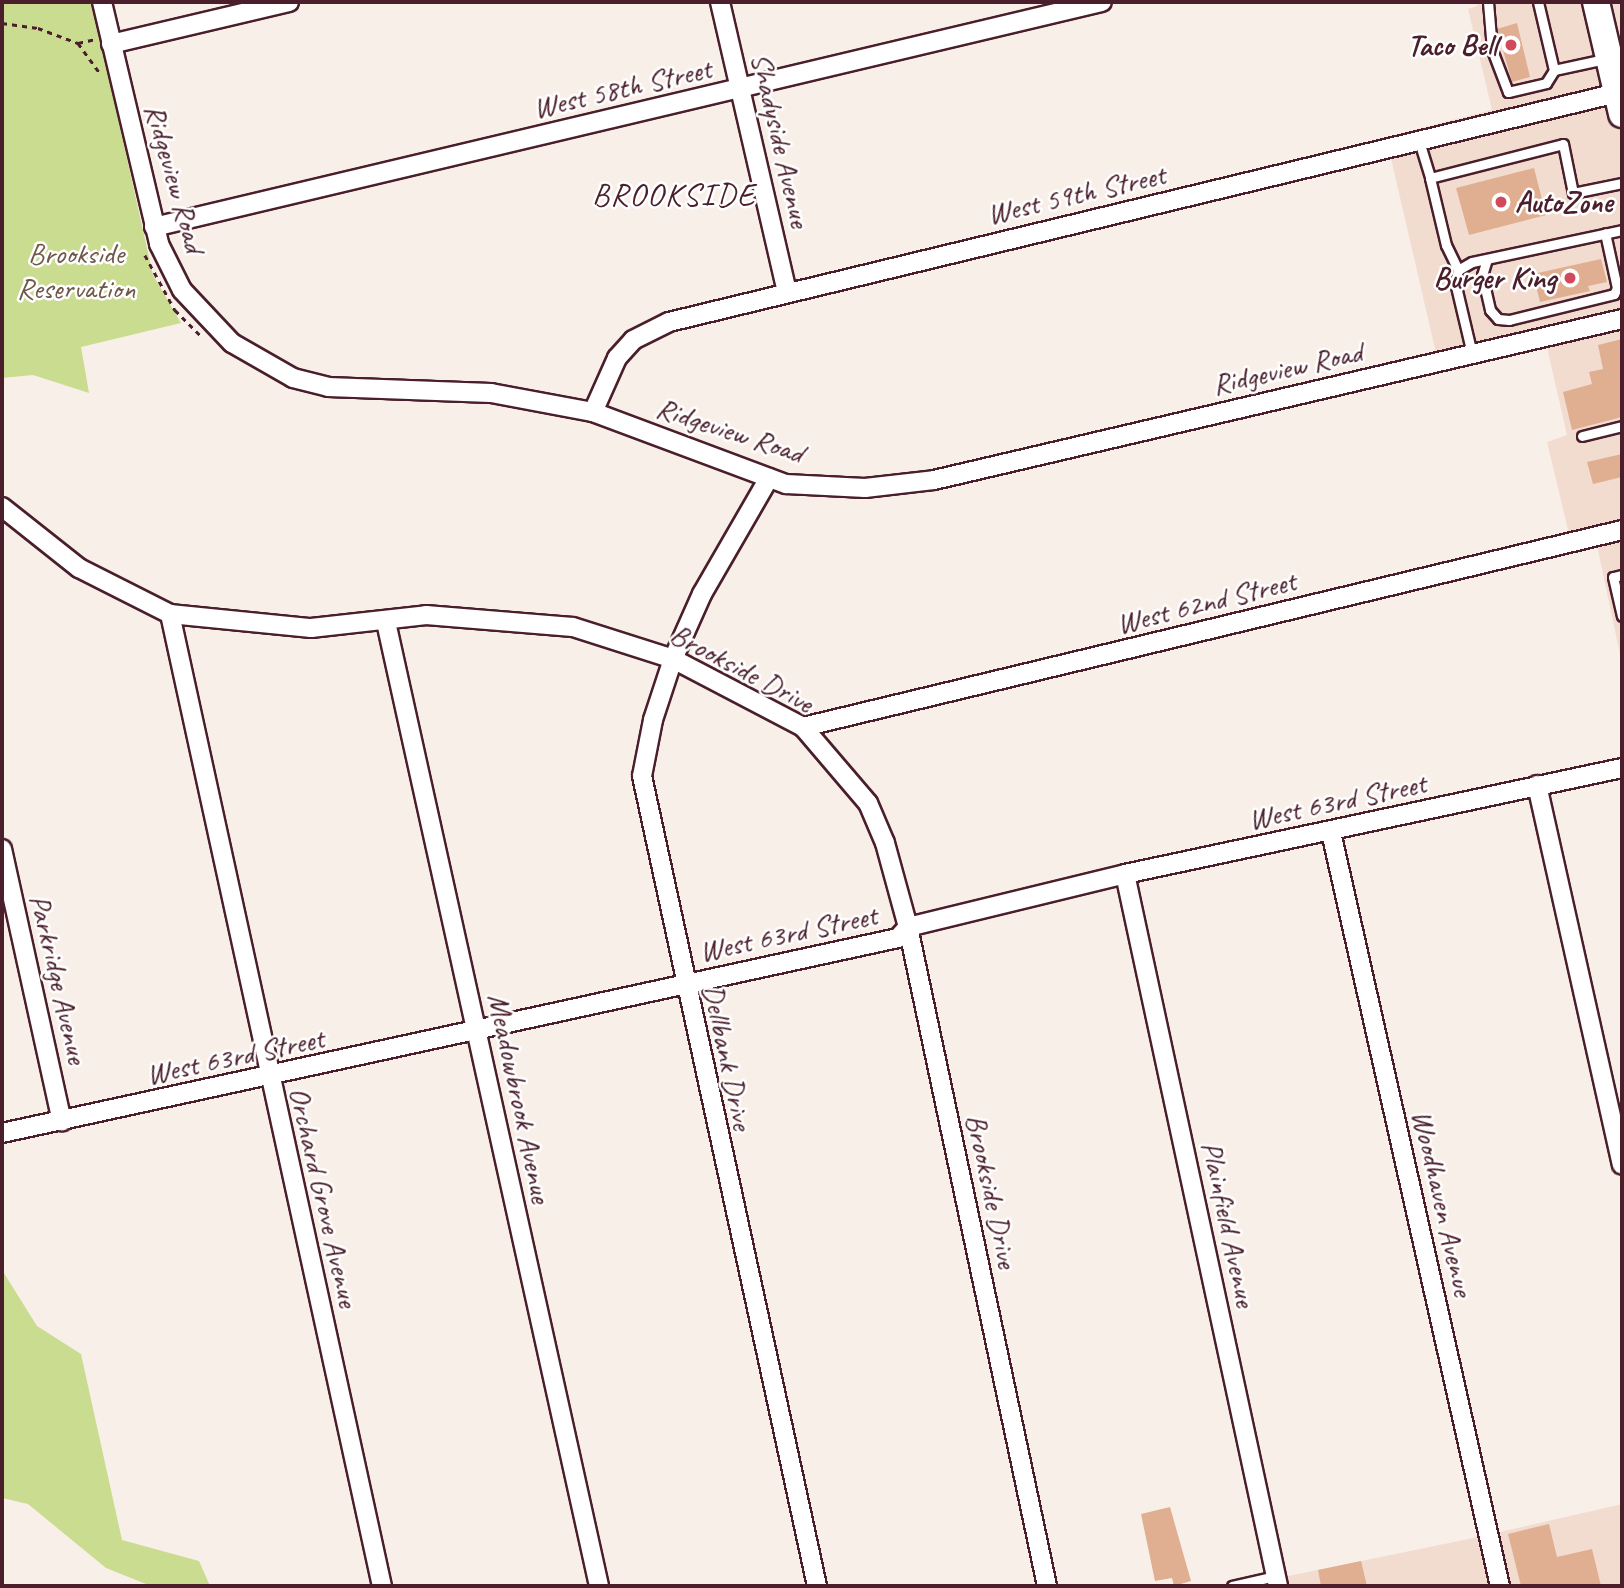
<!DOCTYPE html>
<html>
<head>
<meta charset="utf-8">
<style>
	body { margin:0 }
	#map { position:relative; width:1624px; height:1588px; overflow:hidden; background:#f9efe9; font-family:Caveat,sans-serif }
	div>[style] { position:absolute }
	.built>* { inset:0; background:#f2dccf }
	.green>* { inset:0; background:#cadc90 }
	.building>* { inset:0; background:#e0af91 }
	.path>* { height:2.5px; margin-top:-1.25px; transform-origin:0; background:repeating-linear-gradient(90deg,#4a1f2b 0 5px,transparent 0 10px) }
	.roads { filter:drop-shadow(2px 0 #4a1f2b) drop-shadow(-2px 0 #4a1f2b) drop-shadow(0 2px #4a1f2b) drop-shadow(0 -2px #4a1f2b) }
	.service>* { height:9px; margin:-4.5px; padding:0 4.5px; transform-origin:4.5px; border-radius:4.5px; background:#fff }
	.minor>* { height:18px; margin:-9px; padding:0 9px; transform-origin:9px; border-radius:9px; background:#fff }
	.secondary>* { height:26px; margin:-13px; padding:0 13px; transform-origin:13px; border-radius:13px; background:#fff }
	.dots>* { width:19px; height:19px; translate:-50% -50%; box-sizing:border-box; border:4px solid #fff; border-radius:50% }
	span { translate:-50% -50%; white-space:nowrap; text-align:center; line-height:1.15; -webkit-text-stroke:5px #fff; paint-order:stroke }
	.poi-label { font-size:30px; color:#4a1f2b; font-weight:700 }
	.right { translate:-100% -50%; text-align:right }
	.left { translate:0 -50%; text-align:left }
	.street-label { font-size:30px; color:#4a1f2b }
	.park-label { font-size:30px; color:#705849 }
	.neighbourhood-label { font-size:32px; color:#4a1f2b; letter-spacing:2px }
	.frame { position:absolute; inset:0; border:4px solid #4a1f2b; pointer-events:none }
</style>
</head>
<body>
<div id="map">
	<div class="built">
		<div style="clip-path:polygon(1476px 2px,1622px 2px,1622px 664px,1594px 531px,1570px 538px,1547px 442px,1567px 435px,1543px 330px,1436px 353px,1386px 137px,1492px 110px,1468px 9px,1477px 6px)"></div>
		<div style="clip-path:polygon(1622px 1504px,1622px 1586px,1240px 1586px,1483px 1536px)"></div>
	</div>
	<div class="green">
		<div style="clip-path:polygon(2px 2px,92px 2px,153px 275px,181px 323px,81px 347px,89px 393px,33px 375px,2px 378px)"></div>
		<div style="clip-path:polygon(2px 1270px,37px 1326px,81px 1354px,122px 1540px,199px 1561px,210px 1586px,151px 1586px,106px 1568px,28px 1504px,2px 1498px)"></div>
	</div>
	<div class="building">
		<div style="clip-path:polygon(1517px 23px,1530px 77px,1512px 82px,1497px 29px)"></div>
		<div style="clip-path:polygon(1534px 168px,1546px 215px,1469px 235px,1456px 188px)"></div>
		<div style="clip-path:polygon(1601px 259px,1607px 282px,1588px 286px,1590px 291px,1540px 302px,1533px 274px)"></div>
		<div style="clip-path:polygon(1622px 339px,1622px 417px,1572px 430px,1563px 392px,1592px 384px,1589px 372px,1603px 369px,1598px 345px)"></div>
		<div style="clip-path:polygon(1622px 454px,1622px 477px,1593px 484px,1587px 462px)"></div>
		<div style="clip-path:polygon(1170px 1507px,1191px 1581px,1174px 1586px,1172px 1578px,1155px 1581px,1141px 1514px)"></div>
		<div style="clip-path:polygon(1549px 1524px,1557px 1557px,1592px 1549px,1601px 1586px,1521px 1586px,1508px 1534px)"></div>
		<div style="clip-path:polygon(1361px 1561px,1367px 1586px,1321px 1586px,1318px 1570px)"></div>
	</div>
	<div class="path">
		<div style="left:2px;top:23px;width:36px;rotate:8deg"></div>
		<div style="left:38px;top:28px;width:43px;rotate:20.6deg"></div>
		<div style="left:78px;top:43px;width:39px;rotate:54deg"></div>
		<div style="left:78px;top:43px;width:17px;rotate:-13deg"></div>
		<div style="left:145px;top:255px;width:63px;rotate:61.4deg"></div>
		<div style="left:175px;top:310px;width:38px;rotate:45deg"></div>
	</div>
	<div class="roads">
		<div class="service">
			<div style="left:1488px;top:2px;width:48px;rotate:85.2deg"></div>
			<div style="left:1492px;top:50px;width:45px;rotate:69.1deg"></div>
			<div style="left:1508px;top:92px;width:39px;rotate:-13deg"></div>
			<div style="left:1546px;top:83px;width:15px;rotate:-58deg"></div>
			<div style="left:1538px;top:2px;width:70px;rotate:76.8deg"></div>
			<div style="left:1554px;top:70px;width:52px;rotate:-12.2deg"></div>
			<div style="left:1419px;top:141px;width:39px;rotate:73deg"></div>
			<div style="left:1430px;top:178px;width:137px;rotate:-14.3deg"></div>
			<div style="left:1563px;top:144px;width:50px;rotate:78.5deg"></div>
			<div style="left:1573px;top:193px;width:50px;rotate:-11.5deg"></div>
			<div style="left:1430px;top:178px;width:69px;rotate:76.6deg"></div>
			<div style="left:1446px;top:245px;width:28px;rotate:64deg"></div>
			<div style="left:1487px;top:259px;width:17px;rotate:107deg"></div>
			<div style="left:1482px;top:275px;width:36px;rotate:77deg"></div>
			<div style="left:1490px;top:310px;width:12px;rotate:48deg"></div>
			<div style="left:1498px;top:319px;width:11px;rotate:5deg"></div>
			<div style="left:1509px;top:320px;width:108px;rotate:-13.9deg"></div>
			<div style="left:1614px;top:294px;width:7px;rotate:-63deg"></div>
			<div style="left:1617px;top:288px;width:56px;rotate:-102.3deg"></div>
			<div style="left:1472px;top:354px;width:74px;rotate:-103.3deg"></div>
			<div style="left:1455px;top:282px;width:12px;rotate:-76deg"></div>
			<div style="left:1458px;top:270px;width:16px;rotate:-30deg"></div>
			<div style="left:1472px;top:262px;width:153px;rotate:-12deg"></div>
			<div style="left:1582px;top:436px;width:41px;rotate:-14deg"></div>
			<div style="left:1622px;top:575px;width:9px;rotate:167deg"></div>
			<div style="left:1613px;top:577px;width:40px;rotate:77deg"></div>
			<div style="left:1232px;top:1586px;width:44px;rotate:-13.1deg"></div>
		</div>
		<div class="minor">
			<div style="left:102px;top:2px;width:249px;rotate:76.7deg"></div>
			<div style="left:159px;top:244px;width:51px;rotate:63.4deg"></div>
			<div style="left:182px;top:290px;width:73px;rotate:46.7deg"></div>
			<div style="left:232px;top:343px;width:70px;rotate:29.8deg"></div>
			<div style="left:293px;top:378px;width:36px;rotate:14deg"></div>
			<div style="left:328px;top:387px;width:163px;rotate:2.1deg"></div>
			<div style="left:491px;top:393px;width:104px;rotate:10.6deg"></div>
			<div style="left:593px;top:412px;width:206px;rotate:20.5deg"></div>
			<div style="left:786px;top:484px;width:79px;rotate:2.9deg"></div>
			<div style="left:865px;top:488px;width:69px;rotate:-6.6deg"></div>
			<div style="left:934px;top:480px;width:707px;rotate:-13.17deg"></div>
			<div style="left:720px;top:2px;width:298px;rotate:77deg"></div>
			<div style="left:111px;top:44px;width:183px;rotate:-13.3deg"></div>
			<div style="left:154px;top:227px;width:974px;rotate:-13.35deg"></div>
			<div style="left:593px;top:412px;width:59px;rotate:-66deg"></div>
			<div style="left:617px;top:358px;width:24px;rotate:-48deg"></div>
			<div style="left:633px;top:340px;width:40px;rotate:-26.6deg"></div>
			<div style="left:669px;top:322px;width:975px;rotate:-13.58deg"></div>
			<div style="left:769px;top:478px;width:134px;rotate:120deg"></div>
			<div style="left:702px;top:594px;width:71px;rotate:114deg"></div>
			<div style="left:673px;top:659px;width:64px;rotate:108.2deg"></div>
			<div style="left:653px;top:720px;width:57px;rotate:101.1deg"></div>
			<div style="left:642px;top:776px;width:829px;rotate:77.81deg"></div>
			<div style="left:2px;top:507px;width:98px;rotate:38.4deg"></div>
			<div style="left:79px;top:568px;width:102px;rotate:26.8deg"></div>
			<div style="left:170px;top:614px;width:142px;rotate:5.7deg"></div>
			<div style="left:311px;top:628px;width:116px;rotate:-6.4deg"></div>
			<div style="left:426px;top:615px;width:147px;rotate:4.7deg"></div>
			<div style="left:573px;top:627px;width:105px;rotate:17.7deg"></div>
			<div style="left:673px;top:659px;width:147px;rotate:27.6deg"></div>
			<div style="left:803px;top:727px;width:100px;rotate:49.5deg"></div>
			<div style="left:868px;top:803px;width:43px;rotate:67deg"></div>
			<div style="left:885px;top:843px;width:87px;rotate:74.7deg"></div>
			<div style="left:908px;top:927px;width:673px;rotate:78.09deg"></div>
			<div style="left:170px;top:614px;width:995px;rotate:77.7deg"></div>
			<div style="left:386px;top:622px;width:987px;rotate:77.54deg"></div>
			<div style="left:803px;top:727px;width:842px;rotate:-13.52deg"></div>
			<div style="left:1537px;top:785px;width:389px;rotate:77.4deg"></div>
			<div style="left:1331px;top:832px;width:773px;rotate:77.37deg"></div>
			<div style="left:2px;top:849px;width:279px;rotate:77.6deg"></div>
			<div style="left:1125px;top:874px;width:728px;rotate:77.87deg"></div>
			<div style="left:2px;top:1133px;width:917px;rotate:-12.28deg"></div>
			<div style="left:898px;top:938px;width:15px;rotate:-48deg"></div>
			<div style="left:908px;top:927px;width:223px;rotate:-13.7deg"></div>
			<div style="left:1125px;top:874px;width:508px;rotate:-12.04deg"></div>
		</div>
		<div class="secondary">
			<div style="left:1596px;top:2px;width:115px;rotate:76.9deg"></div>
		</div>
	</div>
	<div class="dots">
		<div style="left:1511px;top:45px;background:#d1495b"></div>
		<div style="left:1501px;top:202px;background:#d1495b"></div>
		<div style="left:1570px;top:278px;background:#d1495b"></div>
	</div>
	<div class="poi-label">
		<span class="right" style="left:1497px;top:45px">Taco Bell</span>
		<span class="left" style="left:1515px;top:202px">AutoZone</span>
		<span class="right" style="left:1556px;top:278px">Burger King</span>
	</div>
	<div class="street-label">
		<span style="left:622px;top:88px;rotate:-13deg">West 58th Street</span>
		<span style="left:781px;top:140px;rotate:77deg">Shadyside Avenue</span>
		<span style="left:175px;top:178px;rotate:74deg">Ridgeview Road</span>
		<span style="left:1076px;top:194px;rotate:-13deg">West 59th Street</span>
		<span style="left:1287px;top:368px;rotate:-13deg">Ridgeview Road</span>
		<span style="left:730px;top:430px;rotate:18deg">Ridgeview Road</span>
		<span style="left:1206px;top:602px;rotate:-14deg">West 62nd Street</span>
		<span style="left:742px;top:668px;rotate:28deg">Brookside Drive</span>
		<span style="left:1337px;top:801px;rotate:-12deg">West 63rd Street</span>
		<span style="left:788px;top:933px;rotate:-12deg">West 63rd Street</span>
		<span style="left:59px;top:979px;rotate:77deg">Parkridge Avenue</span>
		<span style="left:235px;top:1056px;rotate:-12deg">West 63rd Street</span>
		<span style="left:728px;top:1057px;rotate:78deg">Dellbank Drive</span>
		<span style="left:520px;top:1098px;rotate:78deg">Meadowbrook Avenue</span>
		<span style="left:992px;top:1191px;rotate:78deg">Brookside Drive</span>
		<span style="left:324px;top:1197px;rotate:77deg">Orchard Grove Avenue</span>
		<span style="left:1443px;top:1203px;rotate:77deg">Woodhaven Avenue</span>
		<span style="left:1229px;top:1224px;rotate:78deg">Plainfield Avenue</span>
	</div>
	<div class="park-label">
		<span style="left:76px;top:270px">Brookside<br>Reservation</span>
	</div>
	<div class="neighbourhood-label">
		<span style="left:674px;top:195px">BROOKSIDE</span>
	</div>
	<div class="frame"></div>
</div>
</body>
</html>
